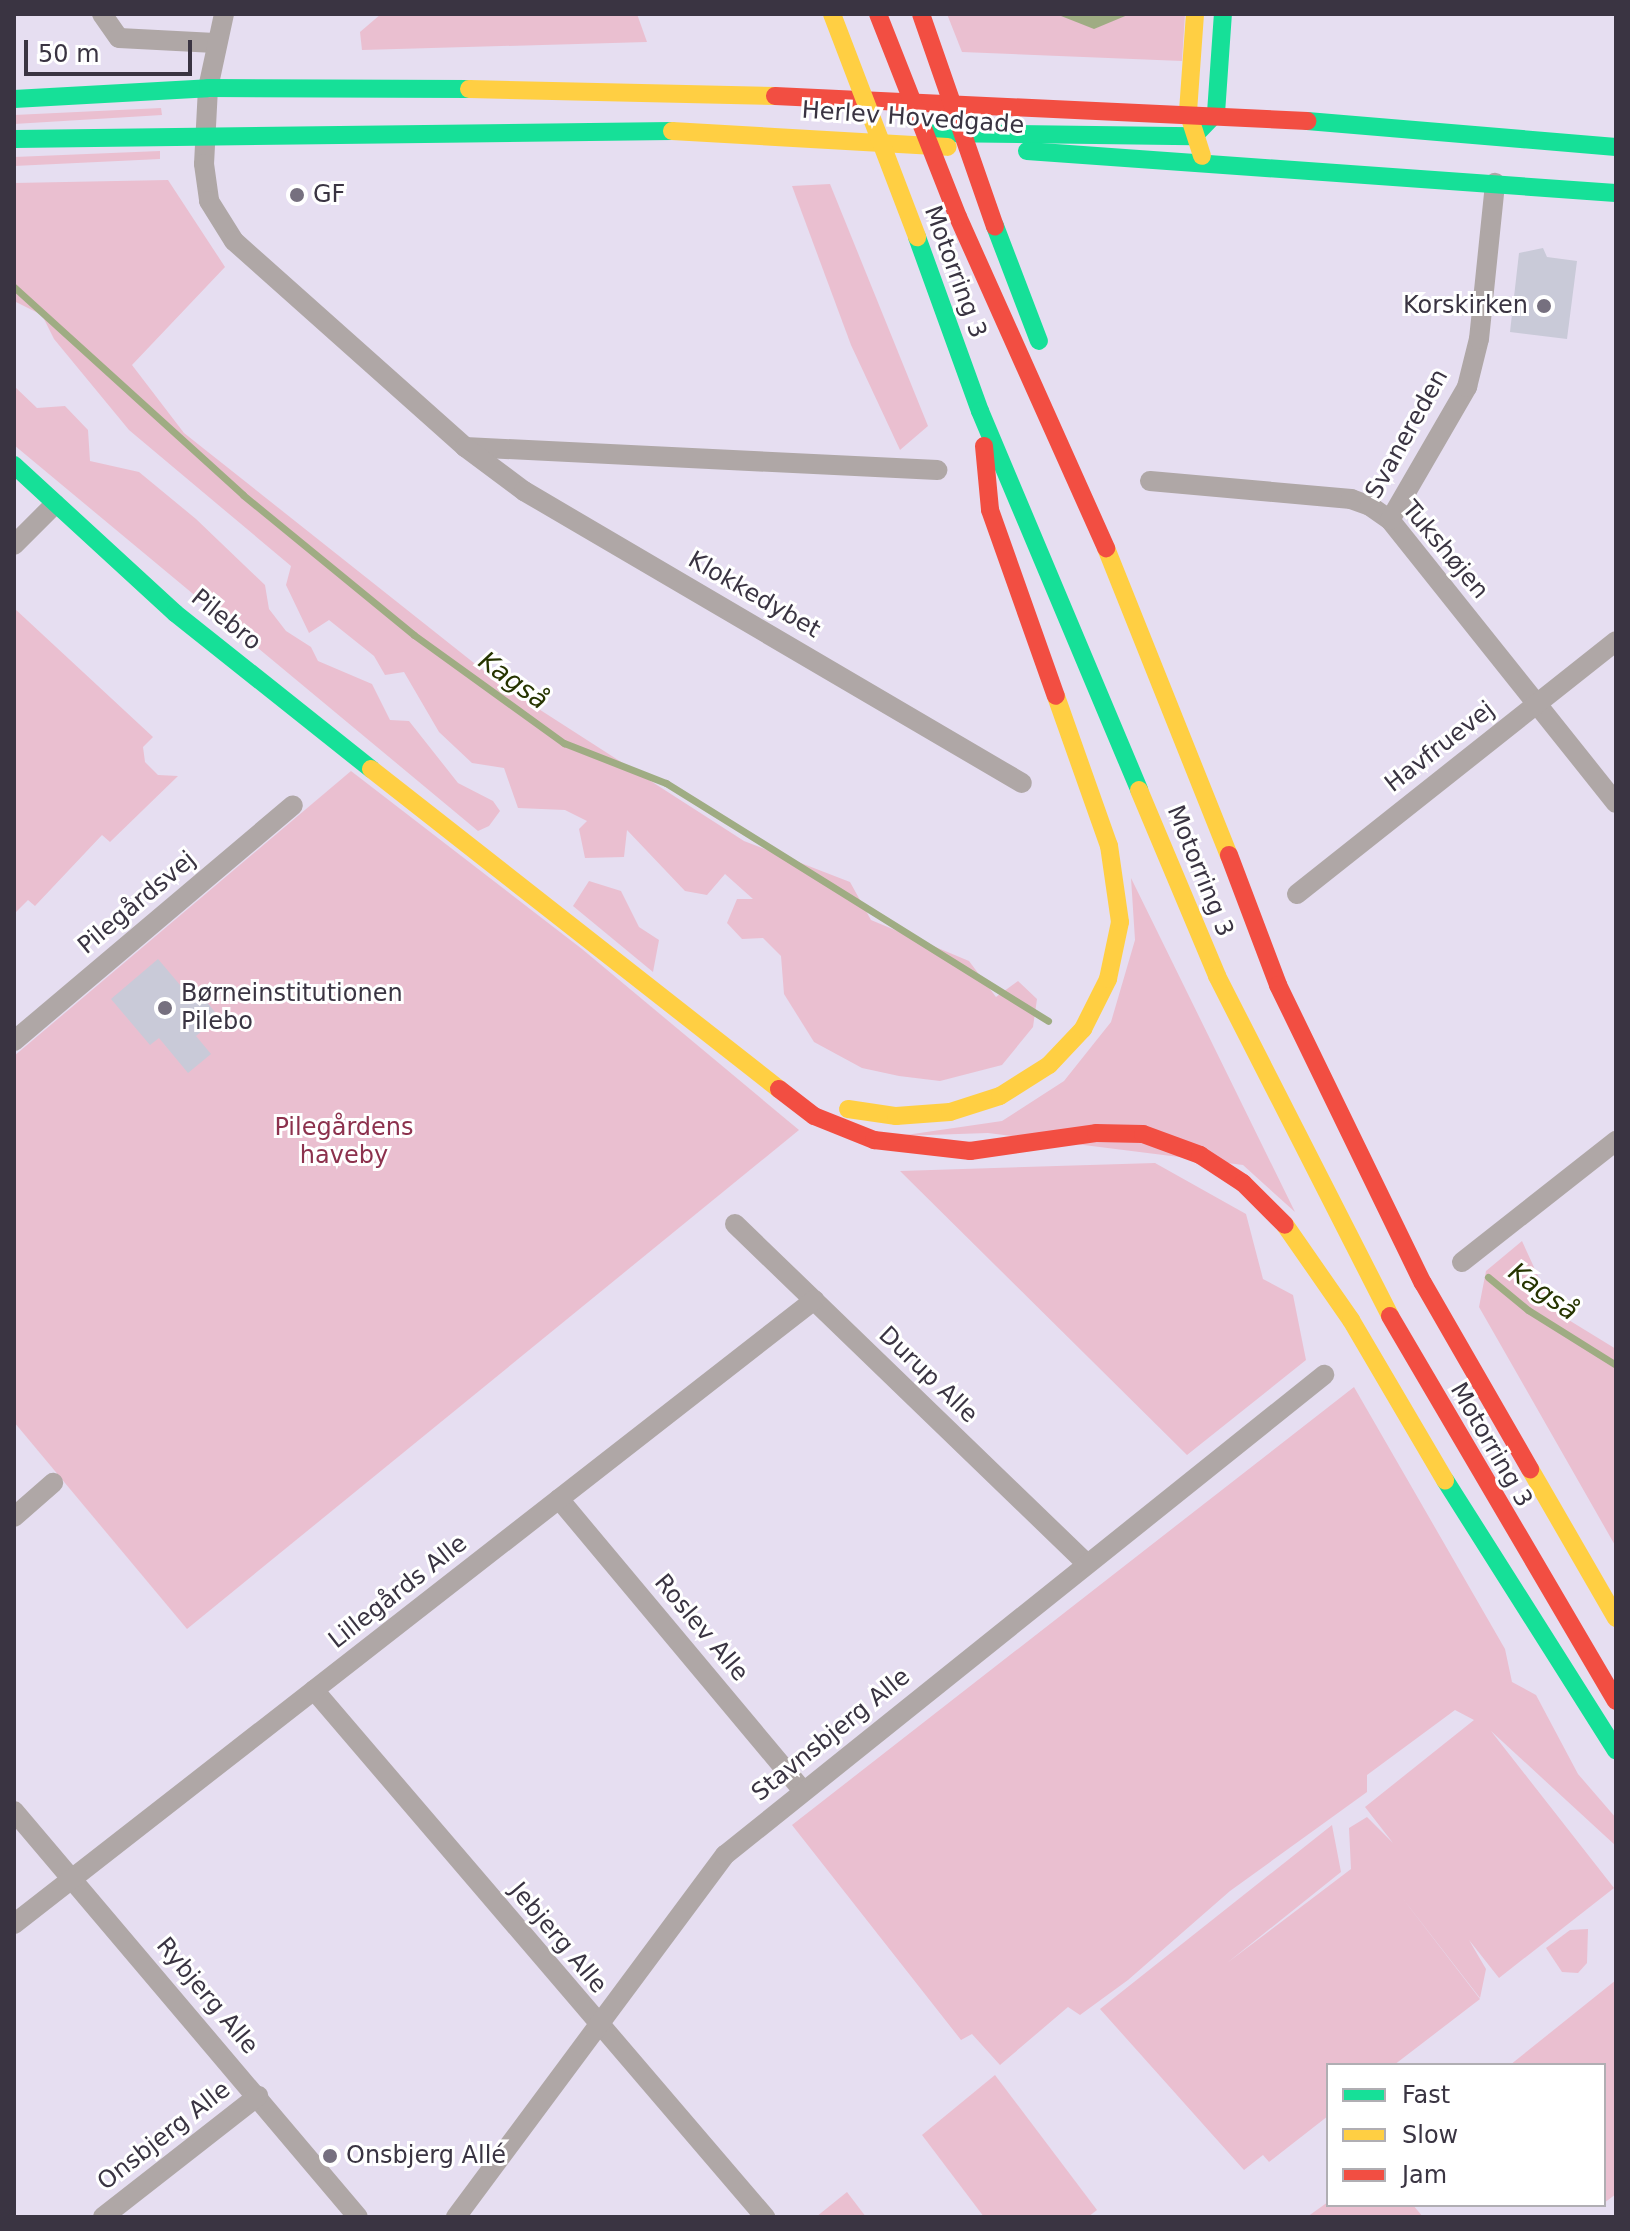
<!DOCTYPE html>
<html>
<head>
<meta charset="utf-8">
<style>
	body { margin:0 }
	#map { position:relative; width:1630px; height:2231px; overflow:hidden; background:#e6def1; font-family:"DejaVu Sans",sans-serif }
	div>[style] { position:absolute }
	.green>* { inset:0; background:#eabfd0 }
	.water>* { inset:0; background:#9fac83 }
	.stream>* { height:7px; margin:-3.5px; padding:0 3.5px; transform-origin:3.5px; border-radius:3.5px; background:#9fac83 }
	.building>* { inset:0; background:#c9cad8 }
	.street>* { height:20px; margin:-10px; padding:0 10px; transform-origin:10px; border-radius:10px; background:#afa7a6 }
	.fast>* { height:18px; margin:-9px; padding:0 9px; transform-origin:9px; border-radius:9px; background:#16e098 }
	.slow>* { height:18px; margin:-9px; padding:0 9px; transform-origin:9px; border-radius:9px; background:#ffcf43 }
	.jam>* { height:18px; margin:-9px; padding:0 9px; transform-origin:9px; border-radius:9px; background:#f24e42 }
	.slow-bridge>* { height:18px; margin:-9px; padding:0 9px; transform-origin:9px; border-radius:9px; background:#ffcf43 }
	.jam-bridge>* { height:18px; margin:-9px; padding:0 9px; transform-origin:9px; border-radius:9px; background:#f24e42 }
	.dots>* { width:22px; height:22px; translate:-50% -50%; box-sizing:border-box; border:4px solid #fff; border-radius:50% }
	span { translate:-50% -50%; white-space:nowrap; text-align:center; line-height:1.15; -webkit-text-stroke:6px #fff; paint-order:stroke }
	.street-label { font-size:24px; color:#3a3442 }
	.poi-label { font-size:24px; color:#3a3442 }
	.left { translate:0 -50%; text-align:left }
	.right { translate:-100% -50%; text-align:right }
	.park-label { font-size:24px; color:#8c314d }
	.water-label { font-size:26px; color:#263400; font-style:italic }
	.frame { position:absolute; inset:0; border:16px solid #3a3442; pointer-events:none }
	.legend { position:absolute; left:1326px; top:2063px; width:280px; height:144px; box-sizing:border-box; background:#fff; border:2px solid #b0aeb3; margin:0; padding:10px 14px; list-style:none; font-size:24px; color:#3a3442 }
	.legend li { display:flex; align-items:center; gap:16px; height:40px }
	.legend b { width:40px; border:2px solid #b0aeb3 }
	.scale { position:absolute; left:24px; top:40px; width:168px; height:36px; box-sizing:border-box; border:4px solid #3a3442; border-top:0; padding-left:10px; font-size:24px; line-height:28px; white-space:nowrap; color:#3a3442; -webkit-text-stroke:6px #fff; paint-order:stroke }
</style>
</head>
<body>
<div id="map">
	<div class="green">
		<div style="clip-path:polygon(381px 14px,637px 14px,647px 42px,362px 50px,360px 32px)"></div>
		<div style="clip-path:polygon(947px 14px,1185px 14px,1182px 61px,962px 52px)"></div>
		<div style="clip-path:polygon(161px 108px,162px 115px,14px 124px,14px 115px)"></div>
		<div style="clip-path:polygon(160px 151px,160px 159px,14px 166px,14px 157px)"></div>
		<div style="clip-path:polygon(168px 180px,225px 267px,132px 365px,184px 433px,503px 686px,744px 841px,850px 882px,871px 920px,969px 961px,996px 997px,1018px 981px,1037px 999px,1033px 1027px,1002px 1065px,940px 1081px,899px 1076px,862px 1068px,814px 1042px,784px 994px,781px 956px,763px 938px,742px 939px,727px 923px,737px 899px,753px 899px,725px 874px,707px 895px,685px 891px,627px 830px,624px 857px,585px 858px,579px 829px,587px 821px,565px 810px,518px 808px,504px 768px,472px 763px,439px 732px,404px 672px,385px 675px,374px 656px,329px 620px,309px 633px,286px 585px,291px 566px,129px 430px,54px 339px,42px 315px,14px 301px,14px 183px)"></div>
		<div style="clip-path:polygon(830px 184px,928px 426px,900px 450px,851px 345px,792px 186px)"></div>
		<div style="clip-path:polygon(14px 386px,37px 408px,65px 406px,88px 430px,90px 461px,139px 472px,196px 519px,265px 585px,269px 609px,286px 631px,311px 647px,318px 661px,372px 684px,390px 720px,409px 721px,458px 783px,493px 801px,500px 811px,489px 826px,478px 831px,14px 445px)"></div>
		<div style="clip-path:polygon(14px 608px,153px 737px,143px 747px,145px 762px,158px 775px,178px 776px,110px 842px,102px 835px,35px 906px,28px 900px,14px 914px)"></div>
		<div style="clip-path:polygon(351px 771px,582px 949px,799px 1130px,187px 1629px,14px 1422px,14px 1056px)"></div>
		<div style="clip-path:polygon(1131px 878px,1295px 1212px,1243px 1165px,988px 1133px,899px 1136px,1002px 1121px,1064px 1081px,1111px 1022px,1135px 940px)"></div>
		<div style="clip-path:polygon(589px 881px,621px 891px,639px 927px,659px 940px,653px 972px,573px 906px)"></div>
		<div style="clip-path:polygon(1155px 1163px,1246px 1214px,1263px 1279px,1293px 1295px,1306px 1360px,1187px 1455px,900px 1171px)"></div>
		<div style="clip-path:polygon(1522px 1241px,1554px 1311px,1616px 1349px,1616px 1547px,1479px 1307px,1486px 1271px)"></div>
		<div style="clip-path:polygon(1354px 1387px,1505px 1649px,1512px 1682px,1536px 1695px,1578px 1774px,1616px 1818px,1616px 1846px,1491px 1731px,1614px 1888px,1499px 1978px,1469px 1940px,1486px 1969px,1480px 1998px,1400px 1895px,1480px 1999px,1394px 2065px,1328px 2065px,1328px 2116px,1269px 2162px,1263px 2155px,1244px 2170px,1100px 2009px,1332px 1825px,1341px 1872px,1227px 1963px,1351px 1869px,1349px 1828px,1367px 1817px,1393px 1843px,1365px 1807px,1474px 1720px,1455px 1710px,1367px 1775px,1367px 1792px,1230px 1891px,1128px 1980px,1080px 2015px,1068px 2007px,1000px 2065px,972px 2034px,961px 2040px,792px 1825px)"></div>
		<div style="clip-path:polygon(1588px 1929px,1587px 1963px,1578px 1973px,1562px 1972px,1546px 1948px,1570px 1930px)"></div>
		<div style="clip-path:polygon(1616px 1980px,1616px 2194px,1604px 2203px,1604px 2065px,1510px 2065px)"></div>
		<div style="clip-path:polygon(995px 2075px,1097px 2210px,1088px 2217px,984px 2217px,922px 2135px)"></div>
		<div style="clip-path:polygon(847px 2192px,866px 2217px,816px 2217px)"></div>
		<div style="clip-path:polygon(1328px 2202px,1413px 2205px,1423px 2217px,1307px 2217px)"></div>
	</div>
	<div class="water">
		<div style="clip-path:polygon(1056px 14px,1130px 14px,1094px 29px)"></div>
	</div>
	<div class="stream">
		<div style="left:14px;top:287px;width:309px;rotate:42.2deg"></div>
		<div style="left:243px;top:495px;width:221px;rotate:39.3deg"></div>
		<div style="left:414px;top:635px;width:185px;rotate:35.8deg"></div>
		<div style="left:564px;top:743px;width:110px;rotate:21.4deg"></div>
		<div style="left:666px;top:783px;width:450px;rotate:31.9deg"></div>
		<div style="left:1488px;top:1277px;width:52px;rotate:39.5deg"></div>
		<div style="left:1528px;top:1310px;width:104px;rotate:32deg"></div>
	</div>
	<div class="building">
		<div style="clip-path:polygon(1543px 248px,1547px 257px,1577px 261px,1567px 339px,1510px 332px,1519px 253px)"></div>
		<div style="clip-path:polygon(158px 959px,186px 992px,194px 986px,219px 1017px,196px 1036px,211px 1054px,188px 1073px,159px 1038px,150px 1045px,111px 999px)"></div>
	</div>
	<div class="street">
		<div style="left:102px;top:14px;width:29px;rotate:55deg"></div>
		<div style="left:119px;top:38px;width:96px;rotate:3deg"></div>
		<div style="left:224px;top:14px;width:76px;rotate:102.2deg"></div>
		<div style="left:208px;top:88px;width:76px;rotate:93deg"></div>
		<div style="left:204px;top:164px;width:37px;rotate:82deg"></div>
		<div style="left:209px;top:201px;width:47px;rotate:58deg"></div>
		<div style="left:234px;top:241px;width:310px;rotate:41.7deg"></div>
		<div style="left:465px;top:447px;width:473px;rotate:2.8deg"></div>
		<div style="left:465px;top:447px;width:74px;rotate:36.7deg"></div>
		<div style="left:524px;top:491px;width:577px;rotate:30.39deg"></div>
		<div style="left:1150px;top:481px;width:202px;rotate:5.1deg"></div>
		<div style="left:1351px;top:499px;width:20px;rotate:20deg"></div>
		<div style="left:1370px;top:506px;width:24px;rotate:35deg"></div>
		<div style="left:1390px;top:520px;width:362px;rotate:51.4deg"></div>
		<div style="left:1390px;top:520px;width:154px;rotate:-59.9deg"></div>
		<div style="left:1467px;top:387px;width:49px;rotate:-76deg"></div>
		<div style="left:1479px;top:339px;width:157px;rotate:-84.1deg"></div>
		<div style="left:14px;top:545px;width:58px;rotate:-45deg"></div>
		<div style="left:1297px;top:894px;width:407px;rotate:-38.4deg"></div>
		<div style="left:14px;top:1041px;width:365px;rotate:-40.2deg"></div>
		<div style="left:735px;top:1224px;width:488px;rotate:44deg"></div>
		<div style="left:1462px;top:1262px;width:196px;rotate:-38.2deg"></div>
		<div style="left:559px;top:1499px;width:381px;rotate:50.1deg"></div>
		<div style="left:14px;top:1517px;width:52px;rotate:-41.1deg"></div>
		<div style="left:314px;top:1690px;width:694px;rotate:49.44deg"></div>
		<div style="left:14px;top:1811px;width:532px;rotate:49.73deg"></div>
		<div style="left:14px;top:1924px;width:1015px;rotate:-37.95deg"></div>
		<div style="left:103px;top:2217px;width:197px;rotate:-38deg"></div>
		<div style="left:456px;top:2217px;width:451px;rotate:-53.4deg"></div>
		<div style="left:725px;top:1855px;width:768px;rotate:-38.71deg"></div>
	</div>
	<div class="fast">
		<div style="left:14px;top:99px;width:194px;rotate:-3.2deg"></div>
		<div style="left:208px;top:88px;width:261px;rotate:0.2deg"></div>
		<div style="left:1307px;top:121px;width:310px;rotate:4.8deg"></div>
		<div style="left:933px;top:133px;width:261px;rotate:0.7deg"></div>
		<div style="left:1194px;top:136px;width:32px;rotate:-46deg"></div>
		<div style="left:1216px;top:113px;width:99px;rotate:-86deg"></div>
		<div style="left:14px;top:139px;width:658px;rotate:-0.7deg"></div>
		<div style="left:1027px;top:151px;width:590px;rotate:4.08deg"></div>
		<div style="left:995px;top:226px;width:123px;rotate:69.1deg"></div>
		<div style="left:917px;top:237px;width:185px;rotate:70.1deg"></div>
		<div style="left:980px;top:411px;width:411px;rotate:67.2deg"></div>
		<div style="left:14px;top:465px;width:219px;rotate:42.6deg"></div>
		<div style="left:175px;top:613px;width:251px;rotate:38.5deg"></div>
		<div style="left:1445px;top:1480px;width:320px;rotate:57.7deg"></div>
	</div>
	<div class="slow">
		<div style="left:1195px;top:14px;width:98px;rotate:94.1deg"></div>
		<div style="left:1188px;top:112px;width:46px;rotate:72.3deg"></div>
		<div style="left:469px;top:89px;width:306px;rotate:1.3deg"></div>
		<div style="left:672px;top:131px;width:276px;rotate:3.3deg"></div>
		<div style="left:1106px;top:548px;width:331px;rotate:68.2deg"></div>
		<div style="left:371px;top:769px;width:519px;rotate:38.11deg"></div>
		<div style="left:1139px;top:790px;width:202px;rotate:67.2deg"></div>
		<div style="left:1217px;top:976px;width:381px;rotate:63deg"></div>
		<div style="left:848px;top:1109px;width:49px;rotate:8.3deg"></div>
		<div style="left:896px;top:1116px;width:54px;rotate:-4.2deg"></div>
		<div style="left:950px;top:1112px;width:52px;rotate:-17.7deg"></div>
		<div style="left:1000px;top:1096px;width:58px;rotate:-32.3deg"></div>
		<div style="left:1049px;top:1065px;width:50px;rotate:-46.6deg"></div>
		<div style="left:1083px;top:1029px;width:56px;rotate:-63.4deg"></div>
		<div style="left:1108px;top:979px;width:58px;rotate:-78.1deg"></div>
		<div style="left:1120px;top:922px;width:77px;rotate:-98.2deg"></div>
		<div style="left:1109px;top:846px;width:159px;rotate:-109.5deg"></div>
		<div style="left:1285px;top:1225px;width:116px;rotate:55.2deg"></div>
		<div style="left:1351px;top:1320px;width:186px;rotate:59.6deg"></div>
		<div style="left:1530px;top:1469px;width:172px;rotate:60deg"></div>
	</div>
	<div class="jam">
		<div style="left:775px;top:96px;width:533px;rotate:2.69deg"></div>
		<div style="left:958px;top:217px;width:363px;rotate:65.9deg"></div>
		<div style="left:984px;top:446px;width:64px;rotate:84.6deg"></div>
		<div style="left:990px;top:510px;width:197px;rotate:70.5deg"></div>
		<div style="left:1229px;top:855px;width:139px;rotate:69.3deg"></div>
		<div style="left:1278px;top:985px;width:331px;rotate:64.1deg"></div>
		<div style="left:1423px;top:1283px;width:215px;rotate:60.1deg"></div>
		<div style="left:779px;top:1089px;width:44px;rotate:37.6deg"></div>
		<div style="left:814px;top:1116px;width:65px;rotate:21.8deg"></div>
		<div style="left:874px;top:1140px;width:97px;rotate:6.5deg"></div>
		<div style="left:970px;top:1151px;width:127px;rotate:-8.1deg"></div>
		<div style="left:1096px;top:1133px;width:47px;rotate:1.2deg"></div>
		<div style="left:1143px;top:1134px;width:61px;rotate:20.2deg"></div>
		<div style="left:1200px;top:1155px;width:51px;rotate:33.1deg"></div>
		<div style="left:1243px;top:1183px;width:59px;rotate:45deg"></div>
		<div style="left:1390px;top:1316px;width:446px;rotate:59.6deg"></div>
	</div>
	<div class="slow-bridge">
		<div style="left:832px;top:14px;width:239px;rotate:69.1deg"></div>
	</div>
	<div class="jam-bridge">
		<div style="left:878px;top:14px;width:218px;rotate:68.5deg"></div>
		<div style="left:921px;top:14px;width:225px;rotate:70.8deg"></div>
	</div>
	<div class="dots">
		<div style="left:297px;top:195px;background:#76707f"></div>
		<div style="left:1544px;top:306px;background:#76707f"></div>
		<div style="left:165px;top:1008px;background:#76707f"></div>
		<div style="left:330px;top:2156px;background:#76707f"></div>
	</div>
	<div class="street-label">
		<span style="left:913px;top:118px;rotate:4deg">Herlev Hovedgade</span>
		<span style="left:955px;top:272px;rotate:70deg">Motorring 3</span>
		<span style="left:1407px;top:434px;rotate:-61deg">Svanereden</span>
		<span style="left:1445px;top:550px;rotate:50deg">Tukshøjen</span>
		<span style="left:754px;top:595px;rotate:30deg">Klokkedybet</span>
		<span style="left:226px;top:620px;rotate:39deg">Pilebro</span>
		<span style="left:1440px;top:747px;rotate:-38deg">Havfruevej</span>
		<span style="left:1200px;top:871px;rotate:68deg">Motorring 3</span>
		<span style="left:137px;top:903px;rotate:-40deg">Pilegårdsvej</span>
		<span style="left:928px;top:1375px;rotate:44deg">Durup Alle</span>
		<span style="left:1491px;top:1445px;rotate:60deg">Motorring 3</span>
		<span style="left:398px;top:1592px;rotate:-38deg">Lillegårds Alle</span>
		<span style="left:701px;top:1628px;rotate:50deg">Roslev Alle</span>
		<span style="left:831px;top:1735px;rotate:-39deg">Stavnsbjerg Alle</span>
		<span style="left:558px;top:1938px;rotate:50deg">Jebjerg Alle</span>
		<span style="left:207px;top:1996px;rotate:50deg">Rybjerg Alle</span>
		<span style="left:164px;top:2136px;rotate:-38deg">Onsbjerg Alle</span>
	</div>
	<div class="poi-label">
		<span class="left" style="left:313px;top:195px">GF</span>
		<span class="right" style="left:1528px;top:306px">Korskirken</span>
		<span class="left" style="left:181px;top:1008px">Børneinstitutionen<br>Pilebo</span>
		<span class="left" style="left:346px;top:2156px">Onsbjerg Allé</span>
	</div>
	<div class="park-label">
		<span style="left:344px;top:1142px">Pilegårdens<br>haveby</span>
	</div>
	<div class="water-label">
		<span style="left:513px;top:681px;rotate:36deg">Kagså</span>
		<span style="left:1543px;top:1292px;rotate:36deg">Kagså</span>
	</div>
	<div class="frame"></div>
	<ul class="legend">
	<li><b style="height:10px;background:#16e098"></b>Fast</li>
	<li><b style="height:10px;background:#ffcf43"></b>Slow</li>
	<li><b style="height:10px;background:#f24e42"></b>Jam</li>
	</ul>
	<div class="scale">50 m</div>
</div>
</body>
</html>
